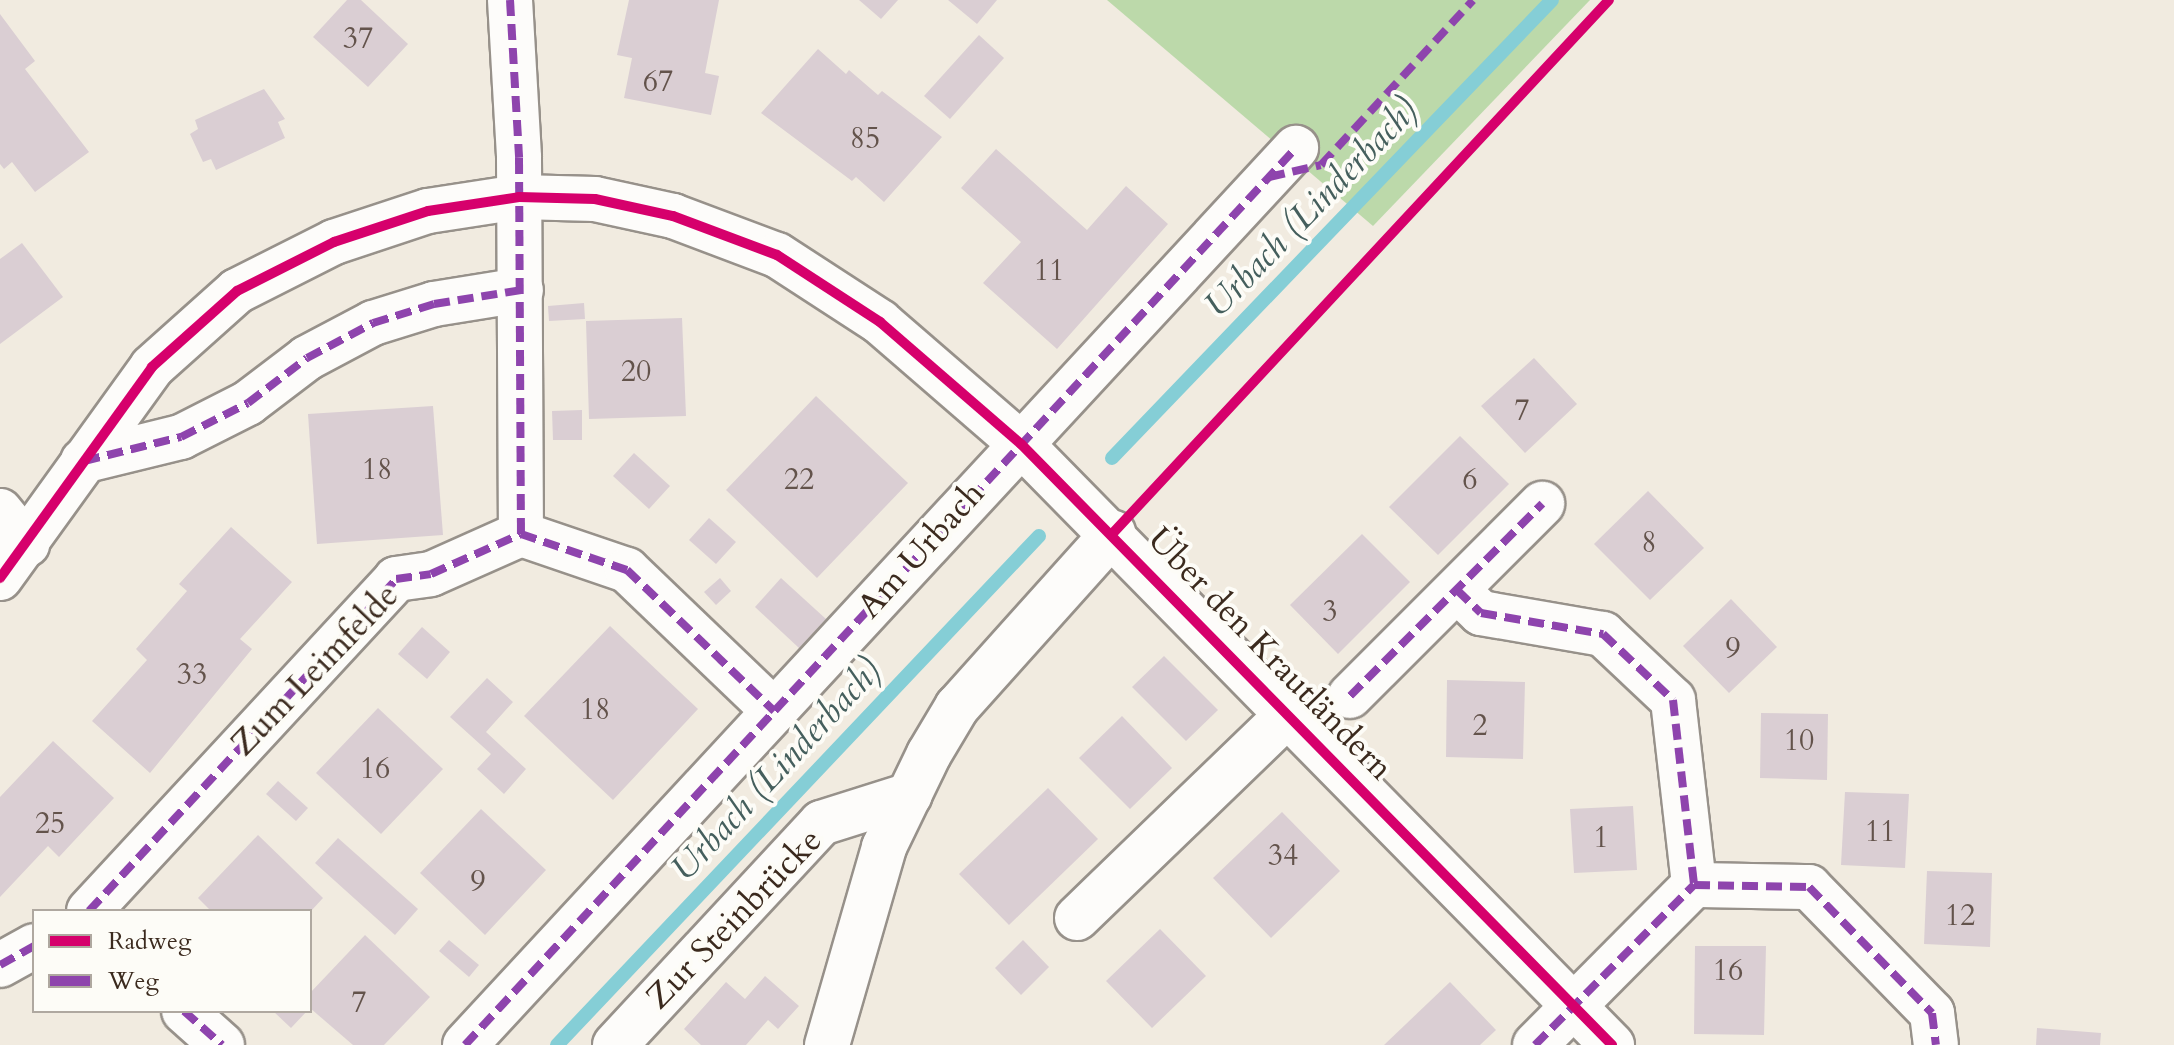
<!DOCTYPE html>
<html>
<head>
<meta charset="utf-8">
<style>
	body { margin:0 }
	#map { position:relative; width:2174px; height:1045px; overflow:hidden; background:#f1ebe0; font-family:Cardo,serif }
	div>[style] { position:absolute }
	.green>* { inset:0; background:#bcd9aa }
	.stream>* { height:14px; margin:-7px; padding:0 7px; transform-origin:7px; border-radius:7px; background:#85ced6 }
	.building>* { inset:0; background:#daced3 }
	.roads { filter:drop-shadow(2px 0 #97918a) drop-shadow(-2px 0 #97918a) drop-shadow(0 2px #97918a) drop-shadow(0 -2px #97918a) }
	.minor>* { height:44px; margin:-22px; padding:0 22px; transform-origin:22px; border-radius:22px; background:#fdfcfa }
	.quiet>* { height:8px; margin-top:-4px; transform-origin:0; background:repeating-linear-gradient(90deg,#8e44ad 0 16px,transparent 0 24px) }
	.cycleway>* { height:10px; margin:-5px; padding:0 5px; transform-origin:5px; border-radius:5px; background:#d6006c }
	span { translate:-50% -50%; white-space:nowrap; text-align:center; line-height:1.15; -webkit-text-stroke:8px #fdfcf7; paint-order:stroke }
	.number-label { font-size:30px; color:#63534b }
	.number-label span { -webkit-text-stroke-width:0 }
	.street-label { font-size:34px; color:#3b2a1e }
	.water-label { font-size:36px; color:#455f5d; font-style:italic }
	.legend { position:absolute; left:32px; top:909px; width:280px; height:104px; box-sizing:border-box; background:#fdfcf7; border:2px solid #afa8a0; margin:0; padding:10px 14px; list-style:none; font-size:24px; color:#3b2a1e }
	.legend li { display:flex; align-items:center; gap:16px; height:40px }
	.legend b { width:40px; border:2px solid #afa8a0 }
</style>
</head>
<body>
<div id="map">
	<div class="green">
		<div style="clip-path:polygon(1107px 0,1590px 0,1373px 226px)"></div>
	</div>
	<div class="stream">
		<div style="left:1112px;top:458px;width:635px;rotate:-46.15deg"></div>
		<div style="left:557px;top:1045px;width:701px;rotate:-46.56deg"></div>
	</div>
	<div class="building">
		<div style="clip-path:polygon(347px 0,361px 0,408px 44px,368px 87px,313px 37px)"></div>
		<div style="clip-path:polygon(629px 0,719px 0,705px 73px,719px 76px,711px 115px,624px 98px,632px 58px,617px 55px)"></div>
		<div style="clip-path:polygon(859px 0,898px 0,881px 19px)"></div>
		<div style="clip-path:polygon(948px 0,997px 0,977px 24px)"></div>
		<div style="clip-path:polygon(0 14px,35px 61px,25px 69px,89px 152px,35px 192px,12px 162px,4px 169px,0 164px)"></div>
		<div style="clip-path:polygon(979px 35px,1004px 58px,950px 119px,924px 96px)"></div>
		<div style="clip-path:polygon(818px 49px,846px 74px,849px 70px,878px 95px,882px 91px,942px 137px,884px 202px,856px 177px,852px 181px,761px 113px)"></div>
		<div style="clip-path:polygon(264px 89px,285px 119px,278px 122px,285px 138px,216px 170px,211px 159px,203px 162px,190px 134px,198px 129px,195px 120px)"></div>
		<div style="clip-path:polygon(996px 149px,1087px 230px,1126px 186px,1168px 224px,1057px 349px,983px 283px,1021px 242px,961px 188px)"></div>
		<div style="clip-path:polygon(22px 243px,63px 297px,0 344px,0 259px)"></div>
		<div style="clip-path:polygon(584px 303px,585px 319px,549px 321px,548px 306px)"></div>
		<div style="clip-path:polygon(682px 318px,686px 416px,589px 419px,586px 321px)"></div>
		<div style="clip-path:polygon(1534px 358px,1577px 404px,1525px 453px,1481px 406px)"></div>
		<div style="clip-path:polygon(816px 396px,908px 483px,817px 578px,726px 490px)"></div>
		<div style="clip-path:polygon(433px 406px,443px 535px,317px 544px,308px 414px)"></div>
		<div style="clip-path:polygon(582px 410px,582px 440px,553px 440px,552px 411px)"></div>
		<div style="clip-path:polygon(1460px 436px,1509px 484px,1438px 555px,1389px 507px)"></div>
		<div style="clip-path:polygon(634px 453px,670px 486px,649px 509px,613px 476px)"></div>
		<div style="clip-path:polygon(1648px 491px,1704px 548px,1650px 600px,1594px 544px)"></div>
		<div style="clip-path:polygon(709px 518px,736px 542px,716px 564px,689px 540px)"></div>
		<div style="clip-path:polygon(231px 527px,292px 582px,240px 639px,252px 649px,150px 773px,92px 721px,147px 660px,136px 649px,187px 591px,179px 584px)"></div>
		<div style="clip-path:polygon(1362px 534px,1410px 582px,1338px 654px,1290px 605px)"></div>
		<div style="clip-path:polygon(720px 578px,731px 591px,716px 605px,704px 592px)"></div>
		<div style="clip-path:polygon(781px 578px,826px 619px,799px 648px,755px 607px)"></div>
		<div style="clip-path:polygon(1731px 599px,1777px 647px,1729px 693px,1683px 646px)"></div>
		<div style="clip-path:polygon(610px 626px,698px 709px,613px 800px,524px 716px)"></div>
		<div style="clip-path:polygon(422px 627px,450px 652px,427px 679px,398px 654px)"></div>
		<div style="clip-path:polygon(1164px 656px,1218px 710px,1186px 741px,1132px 687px)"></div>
		<div style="clip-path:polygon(487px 678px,513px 702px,486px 732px,526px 769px,504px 794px,477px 769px,491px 754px,450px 717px)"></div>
		<div style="clip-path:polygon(1447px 680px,1525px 682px,1523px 759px,1446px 757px)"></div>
		<div style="clip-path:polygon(378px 708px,443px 769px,381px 834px,316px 773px)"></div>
		<div style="clip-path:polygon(1761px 713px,1828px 714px,1827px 780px,1760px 778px)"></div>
		<div style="clip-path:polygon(1122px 716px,1172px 768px,1130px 809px,1079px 758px)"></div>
		<div style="clip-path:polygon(53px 741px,114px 798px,59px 857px,48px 846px,0 897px,0 797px)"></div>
		<div style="clip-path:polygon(278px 781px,308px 808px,296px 821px,266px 794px)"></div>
		<div style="clip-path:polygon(1048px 788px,1098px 839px,1009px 925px,959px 874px)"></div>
		<div style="clip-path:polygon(1845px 792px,1909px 794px,1905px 868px,1841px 865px)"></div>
		<div style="clip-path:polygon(1633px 806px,1637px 870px,1574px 873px,1570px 809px)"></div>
		<div style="clip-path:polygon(481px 809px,546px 870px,485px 935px,420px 873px)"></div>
		<div style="clip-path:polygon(1282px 812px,1340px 871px,1271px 938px,1213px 878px)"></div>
		<div style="clip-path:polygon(258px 835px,323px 898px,311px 911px,211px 911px,198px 898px)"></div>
		<div style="clip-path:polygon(338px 838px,418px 909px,395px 935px,315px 863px)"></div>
		<div style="clip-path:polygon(1927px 871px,1992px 873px,1990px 947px,1924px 944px)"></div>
		<div style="clip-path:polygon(1160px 929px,1206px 976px,1152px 1028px,1106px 981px)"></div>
		<div style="clip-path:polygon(365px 935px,430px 997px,384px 1045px,353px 1045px,310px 1008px,310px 993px)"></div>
		<div style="clip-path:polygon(449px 940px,479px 965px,469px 977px,439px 951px)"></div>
		<div style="clip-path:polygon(1023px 940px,1049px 967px,1021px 995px,995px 968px)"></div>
		<div style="clip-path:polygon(1695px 946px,1766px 946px,1764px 1035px,1694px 1034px)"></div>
		<div style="clip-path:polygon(765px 976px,799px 1006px,778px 1029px,768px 1020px,746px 1045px,701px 1045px,684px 1029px,726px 982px,745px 999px)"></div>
		<div style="clip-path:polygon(1450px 982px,1496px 1030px,1480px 1045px,1384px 1045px)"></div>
		<div style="clip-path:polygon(273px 1011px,307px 1011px,291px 1028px)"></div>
		<div style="clip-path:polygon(2037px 1028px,2101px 1033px,2100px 1045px,2036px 1045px)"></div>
	</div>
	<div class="roads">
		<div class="minor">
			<div style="left:510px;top:0;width:158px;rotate:86.7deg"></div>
			<div style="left:519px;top:158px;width:376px;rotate:89.7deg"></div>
			<div style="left:83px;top:461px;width:101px;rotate:-13.8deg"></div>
			<div style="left:181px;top:437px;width:75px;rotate:-26.9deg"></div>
			<div style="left:248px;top:403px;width:74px;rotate:-37.3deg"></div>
			<div style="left:307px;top:358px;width:75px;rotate:-27.9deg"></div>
			<div style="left:373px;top:323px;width:64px;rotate:-17.3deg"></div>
			<div style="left:434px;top:304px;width:88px;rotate:-9.1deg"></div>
			<div style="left:0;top:511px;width:43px;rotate:50.7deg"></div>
			<div style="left:0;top:578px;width:260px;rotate:-54.2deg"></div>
			<div style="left:152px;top:367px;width:114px;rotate:-41.8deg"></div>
			<div style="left:237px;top:291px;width:109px;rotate:-26.8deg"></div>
			<div style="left:334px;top:242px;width:99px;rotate:-18.3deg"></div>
			<div style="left:428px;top:211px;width:92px;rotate:-8.7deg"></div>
			<div style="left:519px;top:197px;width:76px;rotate:1.5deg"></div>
			<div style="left:595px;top:199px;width:80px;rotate:12.3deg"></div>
			<div style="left:673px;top:216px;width:111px;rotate:20.6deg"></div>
			<div style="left:777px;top:255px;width:123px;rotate:33deg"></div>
			<div style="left:880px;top:322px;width:186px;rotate:40.9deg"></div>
			<div style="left:1021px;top:444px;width:843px;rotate:45.48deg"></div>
			<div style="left:1457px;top:590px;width:33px;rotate:44deg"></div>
			<div style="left:1481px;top:613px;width:124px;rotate:9.8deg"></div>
			<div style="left:1603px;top:634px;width:96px;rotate:43.3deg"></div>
			<div style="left:1673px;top:700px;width:186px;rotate:83.5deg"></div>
			<div style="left:1350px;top:696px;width:272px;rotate:-45deg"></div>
			<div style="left:89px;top:911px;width:452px;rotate:-47.2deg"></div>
			<div style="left:396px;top:579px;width:35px;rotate:-8deg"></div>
			<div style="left:431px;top:574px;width:98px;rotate:-24deg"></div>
			<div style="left:521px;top:534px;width:112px;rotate:18.8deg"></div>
			<div style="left:627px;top:570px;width:204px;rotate:43.8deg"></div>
			<div style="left:1077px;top:918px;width:295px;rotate:-44deg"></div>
			<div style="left:0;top:965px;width:39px;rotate:-29deg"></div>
			<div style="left:184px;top:1011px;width:51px;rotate:41.8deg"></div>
			<div style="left:465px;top:1045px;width:1223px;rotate:-47.19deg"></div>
			<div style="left:615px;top:1045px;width:303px;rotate:-47.1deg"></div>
			<div style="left:821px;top:823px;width:93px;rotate:-17.5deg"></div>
			<div style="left:827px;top:1045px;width:206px;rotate:-73.9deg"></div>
			<div style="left:884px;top:847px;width:103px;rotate:-64.2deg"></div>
			<div style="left:929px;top:754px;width:55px;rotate:-59.2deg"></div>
			<div style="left:957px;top:707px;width:234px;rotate:-48.1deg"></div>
			<div style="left:1535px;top:1045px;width:226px;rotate:-45.2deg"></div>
			<div style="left:1694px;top:885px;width:115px;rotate:1deg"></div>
			<div style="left:1809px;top:887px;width:176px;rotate:45.7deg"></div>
			<div style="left:1932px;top:1013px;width:32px;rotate:83deg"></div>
		</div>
	</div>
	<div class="quiet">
		<div style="left:510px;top:0;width:158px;rotate:86.7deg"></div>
		<div style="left:519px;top:158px;width:376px;rotate:89.7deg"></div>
		<div style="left:1269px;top:177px;width:53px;rotate:-13deg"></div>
		<div style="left:1321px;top:165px;width:224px;rotate:-47.3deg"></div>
		<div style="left:84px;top:461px;width:100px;rotate:-13.9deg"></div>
		<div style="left:181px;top:437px;width:75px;rotate:-26.9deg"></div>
		<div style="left:248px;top:403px;width:74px;rotate:-37.3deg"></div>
		<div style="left:307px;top:358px;width:75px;rotate:-27.9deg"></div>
		<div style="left:373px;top:323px;width:64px;rotate:-17.3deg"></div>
		<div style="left:434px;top:304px;width:88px;rotate:-9.1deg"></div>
		<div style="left:1457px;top:590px;width:33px;rotate:44deg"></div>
		<div style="left:1481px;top:613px;width:124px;rotate:9.8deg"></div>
		<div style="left:1603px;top:634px;width:96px;rotate:43.3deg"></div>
		<div style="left:1673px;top:700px;width:186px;rotate:83.5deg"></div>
		<div style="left:1350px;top:696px;width:272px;rotate:-45deg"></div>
		<div style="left:89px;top:911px;width:452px;rotate:-47.2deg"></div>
		<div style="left:396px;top:579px;width:35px;rotate:-8deg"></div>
		<div style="left:431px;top:574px;width:98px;rotate:-24deg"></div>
		<div style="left:521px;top:534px;width:112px;rotate:18.8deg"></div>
		<div style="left:627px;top:570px;width:204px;rotate:43.8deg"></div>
		<div style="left:0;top:965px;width:39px;rotate:-29deg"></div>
		<div style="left:184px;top:1011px;width:51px;rotate:41.8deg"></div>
		<div style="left:465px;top:1045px;width:1223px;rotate:-47.19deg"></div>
		<div style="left:1535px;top:1045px;width:226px;rotate:-45.2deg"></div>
		<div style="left:1694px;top:885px;width:115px;rotate:1deg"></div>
		<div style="left:1809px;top:887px;width:176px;rotate:45.7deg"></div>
		<div style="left:1932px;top:1013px;width:32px;rotate:83deg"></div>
	</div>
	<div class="cycleway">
		<div style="left:1113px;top:533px;width:728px;rotate:-47.06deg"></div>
		<div style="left:0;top:578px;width:260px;rotate:-54.2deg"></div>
		<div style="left:152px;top:367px;width:114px;rotate:-41.8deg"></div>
		<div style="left:237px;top:291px;width:109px;rotate:-26.8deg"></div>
		<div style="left:334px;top:242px;width:99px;rotate:-18.3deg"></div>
		<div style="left:428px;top:211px;width:92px;rotate:-8.7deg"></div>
		<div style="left:519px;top:197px;width:76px;rotate:1.5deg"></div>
		<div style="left:595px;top:199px;width:80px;rotate:12.3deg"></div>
		<div style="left:673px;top:216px;width:111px;rotate:20.6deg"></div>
		<div style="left:777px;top:255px;width:123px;rotate:33deg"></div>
		<div style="left:880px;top:322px;width:186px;rotate:40.9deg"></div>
		<div style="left:1021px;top:444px;width:843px;rotate:45.48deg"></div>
	</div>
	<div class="number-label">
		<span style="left:358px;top:39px">37</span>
		<span style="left:658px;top:82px">67</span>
		<span style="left:865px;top:139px">85</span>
		<span style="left:1049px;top:271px">11</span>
		<span style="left:636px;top:372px">20</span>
		<span style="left:1522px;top:411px">7</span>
		<span style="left:377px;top:470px">18</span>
		<span style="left:799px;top:480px">22</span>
		<span style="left:1470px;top:480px">6</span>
		<span style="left:1649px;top:543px">8</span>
		<span style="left:1330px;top:612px">3</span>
		<span style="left:1733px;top:649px">9</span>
		<span style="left:192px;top:675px">33</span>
		<span style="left:595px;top:710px">18</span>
		<span style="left:1480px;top:726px">2</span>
		<span style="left:1799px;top:741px">10</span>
		<span style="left:375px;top:769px">16</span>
		<span style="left:50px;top:824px">25</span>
		<span style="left:1880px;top:832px">11</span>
		<span style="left:1601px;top:838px">1</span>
		<span style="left:1283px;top:856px">34</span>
		<span style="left:478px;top:882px">9</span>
		<span style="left:1960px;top:916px">12</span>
		<span style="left:1728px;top:971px">16</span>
		<span style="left:359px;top:1003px">7</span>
	</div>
	<div class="street-label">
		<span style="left:921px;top:550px;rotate:-48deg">Am Urbach</span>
		<span style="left:1270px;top:654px;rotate:46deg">Über den Krautländern</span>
		<span style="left:315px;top:670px;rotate:-46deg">Zum Leimfelde</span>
		<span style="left:734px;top:919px;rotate:-46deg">Zur Steinbrücke</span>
	</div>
	<div class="water-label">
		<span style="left:1311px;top:208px;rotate:-46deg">Urbach (Linderbach)</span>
		<span style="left:776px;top:770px;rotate:-47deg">Urbach (Linderbach)</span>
	</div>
	<ul class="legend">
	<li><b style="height:10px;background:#d6006c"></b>Radweg</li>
	<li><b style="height:10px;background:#8e44ad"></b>Weg</li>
	</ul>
</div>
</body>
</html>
